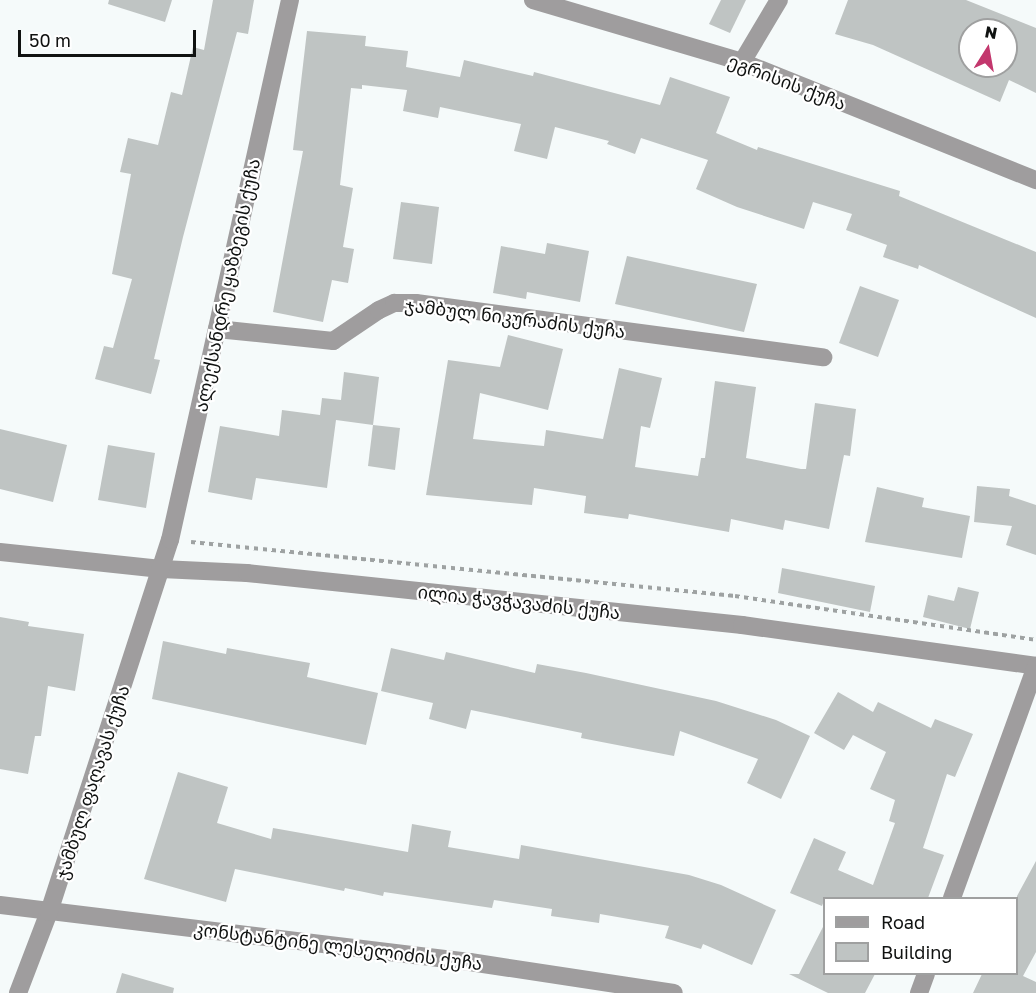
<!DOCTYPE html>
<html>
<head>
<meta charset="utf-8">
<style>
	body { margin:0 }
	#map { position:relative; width:1036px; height:993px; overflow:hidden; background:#f5fafa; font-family:"Golos Text","Noto Sans Georgian",sans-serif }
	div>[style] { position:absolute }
	.building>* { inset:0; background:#bfc4c3 }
	.path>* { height:4px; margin-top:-2px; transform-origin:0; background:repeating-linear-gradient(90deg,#9ea2a2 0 4.5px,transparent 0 9px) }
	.street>* { height:18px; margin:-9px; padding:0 9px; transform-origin:9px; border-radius:9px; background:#9f9d9e }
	span { translate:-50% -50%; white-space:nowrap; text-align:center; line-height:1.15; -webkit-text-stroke:4.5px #fff; paint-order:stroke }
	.street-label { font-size:18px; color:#101211 }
	.legend { position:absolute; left:823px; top:897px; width:195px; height:78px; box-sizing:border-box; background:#fff; border:2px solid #9fa0a0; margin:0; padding:8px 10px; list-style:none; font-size:18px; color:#101211 }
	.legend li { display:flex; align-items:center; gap:12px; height:30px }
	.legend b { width:30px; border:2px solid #9fa0a0 }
	.north { position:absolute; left:958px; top:18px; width:60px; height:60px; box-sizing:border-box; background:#fff; border:2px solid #9fa0a0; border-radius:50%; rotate:11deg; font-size:16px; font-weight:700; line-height:24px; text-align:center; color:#101211 }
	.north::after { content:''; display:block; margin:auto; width:21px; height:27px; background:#c3376d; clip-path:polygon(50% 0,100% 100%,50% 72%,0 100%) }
	.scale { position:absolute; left:18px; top:30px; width:178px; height:27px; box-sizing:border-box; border:3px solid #101211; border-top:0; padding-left:8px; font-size:18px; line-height:21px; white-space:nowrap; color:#101211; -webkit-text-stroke:4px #fff; paint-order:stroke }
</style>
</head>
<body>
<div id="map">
	<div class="building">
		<div style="clip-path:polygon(109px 0,172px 0,165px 22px,108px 4px)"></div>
		<div style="clip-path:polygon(213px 0,254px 0,248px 34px,237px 32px,183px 237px,154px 359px,160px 360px,151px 394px,95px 379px,104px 346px,113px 348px,132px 279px,112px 274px,131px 174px,120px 172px,128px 138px,158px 145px,171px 92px,182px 95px,193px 47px,204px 50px)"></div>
		<div style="clip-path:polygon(721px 0,746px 0,730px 33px,709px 24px)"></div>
		<div style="clip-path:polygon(evenodd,848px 0,966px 0,1036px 28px,1036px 93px,1009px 80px,1000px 102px,873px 45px,835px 34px,848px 0,970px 30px,1006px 30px,1006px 66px,970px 66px,970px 30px)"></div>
		<div style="clip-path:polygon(307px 31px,366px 36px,365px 46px,408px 51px,406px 67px,460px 77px,464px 60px,533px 76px,534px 72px,660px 105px,670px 77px,730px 97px,716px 133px,757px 150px,758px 147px,900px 191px,899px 196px,1036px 252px,1036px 318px,919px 265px,918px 269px,883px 257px,887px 245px,846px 230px,852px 214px,813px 202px,804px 229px,737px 207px,696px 189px,708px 160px,641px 138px,635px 154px,607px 144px,609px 141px,555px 127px,547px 159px,514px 151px,521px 124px,440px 107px,438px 118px,403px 111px,407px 90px,362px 85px,362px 89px,351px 88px,340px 185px,353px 188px,343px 247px,354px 249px,348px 283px,332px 280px,323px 322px,273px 312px,303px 151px,293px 150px)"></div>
		<div style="clip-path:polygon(401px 202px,439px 207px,432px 264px,393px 259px)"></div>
		<div style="clip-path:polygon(547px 243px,589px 251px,580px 302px,527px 292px,526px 299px,493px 293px,501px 246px,545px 254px)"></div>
		<div style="clip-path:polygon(627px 256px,757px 284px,744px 332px,615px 304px)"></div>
		<div style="clip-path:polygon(860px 286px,899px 300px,878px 357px,839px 343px)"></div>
		<div style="clip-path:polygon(508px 335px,563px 349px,548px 410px,480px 393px,473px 439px,544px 446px,546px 430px,603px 439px,619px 368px,662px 378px,650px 428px,641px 426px,635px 467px,698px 476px,701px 458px,705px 458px,715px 381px,756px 387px,746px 458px,801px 469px,806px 469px,815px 403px,856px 409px,850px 456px,844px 455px,829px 529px,785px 520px,783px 530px,731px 519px,729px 532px,629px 514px,628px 519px,584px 513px,586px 496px,534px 488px,532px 505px,426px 495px,448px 360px,500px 367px)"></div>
		<div style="clip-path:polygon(344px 372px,379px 377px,373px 425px,336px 420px,327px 488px,256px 478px,252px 500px,208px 492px,220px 426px,279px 436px,282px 410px,320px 415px,322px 398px,341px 400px)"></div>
		<div style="clip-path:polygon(373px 425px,400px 428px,395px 470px,368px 466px)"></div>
		<div style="clip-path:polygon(0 429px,67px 445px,53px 502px,0 489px)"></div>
		<div style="clip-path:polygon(108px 445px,155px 453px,146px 508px,98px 500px)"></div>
		<div style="clip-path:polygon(977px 486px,1010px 489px,1009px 496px,1036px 505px,1036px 555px,1006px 545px,1012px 526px,974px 522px)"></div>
		<div style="clip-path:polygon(877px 487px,924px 498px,922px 507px,970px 516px,962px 558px,865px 542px)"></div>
		<div style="clip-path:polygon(782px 568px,875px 586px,870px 612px,778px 593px)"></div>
		<div style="clip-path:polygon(958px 587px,979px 592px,970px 629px,923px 617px,928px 595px,954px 601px)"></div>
		<div style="clip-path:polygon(0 617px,29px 622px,28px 626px,84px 634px,75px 691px,48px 686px,41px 736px,35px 736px,28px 774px,0 769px)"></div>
		<div style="clip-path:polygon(163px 641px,226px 654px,227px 648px,310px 663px,307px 677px,378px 693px,366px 745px,152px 699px)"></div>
		<div style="clip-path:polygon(391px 648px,444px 660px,446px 652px,535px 673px,537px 664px,586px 673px,716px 701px,776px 720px,810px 736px,781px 799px,747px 783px,758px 759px,680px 731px,674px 756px,581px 738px,582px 733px,471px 710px,466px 729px,429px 719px,433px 703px,381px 691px)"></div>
		<div style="clip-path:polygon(838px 692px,873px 712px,878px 702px,931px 728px,935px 719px,973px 734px,955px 777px,947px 774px,923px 848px,944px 855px,928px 898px,825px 898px,822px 906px,790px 893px,814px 838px,846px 852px,838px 870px,873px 885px,895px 823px,889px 821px,895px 800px,870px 789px,886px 752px,853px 735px,844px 750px,814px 733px)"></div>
		<div style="clip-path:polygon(178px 772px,228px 787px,217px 823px,271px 839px,273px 828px,408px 852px,412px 824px,451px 831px,448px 847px,519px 859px,521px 845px,689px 875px,721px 885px,776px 910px,752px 965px,703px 944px,701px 949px,665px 938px,669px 926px,600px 914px,599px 923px,551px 916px,552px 909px,494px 900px,492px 908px,384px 892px,383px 896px,345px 888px,344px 891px,235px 869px,226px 902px,144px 879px)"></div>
		<div style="clip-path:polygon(1036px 861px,1036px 952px,1023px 976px,1036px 982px,1036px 993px,973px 993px,982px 974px,1017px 974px,1017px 896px)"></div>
		<div style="clip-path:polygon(825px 923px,825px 974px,875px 974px,865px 993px,828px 993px,789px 974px,799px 974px)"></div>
		<div style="clip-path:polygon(122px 973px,174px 988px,173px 993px,116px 993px)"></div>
	</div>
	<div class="path">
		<div style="left:191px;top:542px;width:547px;rotate:5.67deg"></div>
		<div style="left:735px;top:596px;width:304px;rotate:8.3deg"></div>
	</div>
	<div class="street">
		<div style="left:533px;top:0;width:218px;rotate:16.5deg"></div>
		<div style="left:742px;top:62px;width:317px;rotate:21.9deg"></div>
		<div style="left:742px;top:62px;width:72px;rotate:-59.2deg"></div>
		<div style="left:217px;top:329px;width:117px;rotate:5.9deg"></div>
		<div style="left:333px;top:341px;width:55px;rotate:-34deg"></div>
		<div style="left:379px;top:310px;width:17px;rotate:-25deg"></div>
		<div style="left:394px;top:303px;width:22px"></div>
		<div style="left:416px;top:303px;width:411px;rotate:7.6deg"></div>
		<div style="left:0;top:552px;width:162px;rotate:6deg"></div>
		<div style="left:161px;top:569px;width:86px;rotate:2.7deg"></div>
		<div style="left:247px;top:573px;width:498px;rotate:6deg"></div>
		<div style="left:742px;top:625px;width:297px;rotate:7.9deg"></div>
		<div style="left:952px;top:898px;width:247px;rotate:-70.1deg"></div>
		<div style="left:0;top:905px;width:473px;rotate:6.9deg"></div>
		<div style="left:470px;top:962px;width:206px;rotate:8.6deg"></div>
		<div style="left:18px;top:993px;width:87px;rotate:-69.1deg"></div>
		<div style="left:49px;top:912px;width:391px;rotate:-72deg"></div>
		<div style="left:170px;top:540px;width:553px;rotate:-77.47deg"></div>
		<div style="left:919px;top:993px;width:20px;rotate:-70deg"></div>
	</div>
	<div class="street-label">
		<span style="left:787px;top:82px;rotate:21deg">ეგრისის ქუჩა</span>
		<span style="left:227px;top:285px;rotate:-78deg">ალექსანდრე ყაზბეგის ქუჩა</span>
		<span style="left:515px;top:318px;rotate:7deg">ჯამბულ ნიკურაძის ქუჩა</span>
		<span style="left:519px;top:602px;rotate:6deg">ილია ჭავჭავაძის ქუჩა</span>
		<span style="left:92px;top:782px;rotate:-72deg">ჯამბულ ფაღავას ქუჩა</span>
		<span style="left:338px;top:946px;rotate:7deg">კონსტანტინე ლესელიძის ქუჩა</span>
	</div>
	<ul class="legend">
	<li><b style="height:8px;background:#9f9d9e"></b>Road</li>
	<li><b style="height:16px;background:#bfc4c3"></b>Building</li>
	</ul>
	<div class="north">N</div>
	<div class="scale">50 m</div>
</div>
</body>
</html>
